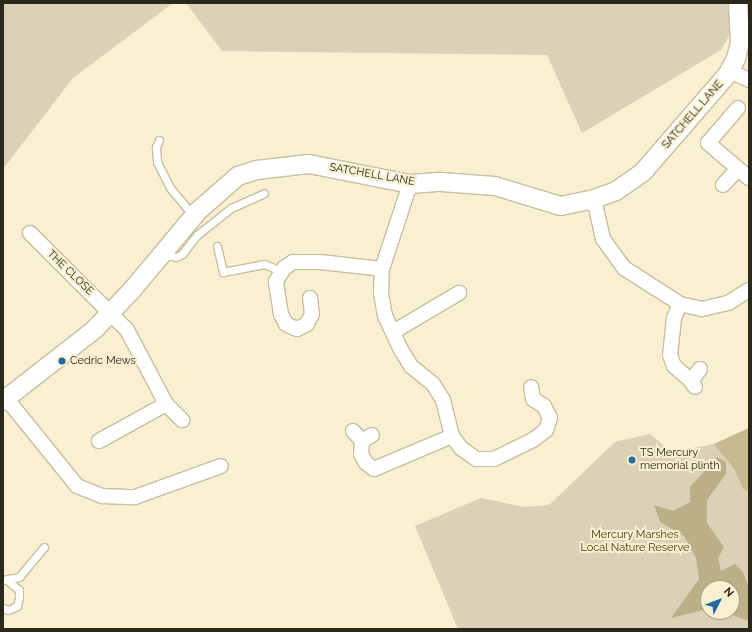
<!DOCTYPE html>
<html>
<head>
<meta charset="utf-8">
<style>
	body { margin:0 }
	#map { position:relative; width:752px; height:632px; overflow:hidden; background:#f9efd1; font-family:Raleway,sans-serif }
	div>[style] { position:absolute }
	.green>* { inset:0; background:#dad1b7 }
	.forest>* { inset:0; background:#c7ba92 }
	.water>* { inset:0; background:#bbaf87 }
	.roads { filter:drop-shadow(1px 0 #c7bea0) drop-shadow(-1px 0 #c7bea0) drop-shadow(0 1px #c7bea0) drop-shadow(0 -1px #c7bea0) }
	.service>* { height:7px; margin:-3.5px; padding:0 3.5px; transform-origin:3.5px; border-radius:3.5px; background:#fff }
	.minor>* { height:14px; margin:-7px; padding:0 7px; transform-origin:7px; border-radius:7px; background:#fff }
	.tertiary>* { height:18px; margin:-9px; padding:0 9px; transform-origin:9px; border-radius:9px; background:#fff }
	.dots>* { width:11px; height:11px; translate:-50% -50%; box-sizing:border-box; border:2px solid #f9efd1; border-radius:50% }
	span { translate:-50% -50%; white-space:nowrap; text-align:center; line-height:1.15; -webkit-text-stroke:4px #f9efd1; paint-order:stroke }
	.street-label { font-size:11px; color:#2a271b }
	.poi-label { font-size:11px; color:#2a271b }
	.left { translate:0 -50%; text-align:left }
	.park-label { font-size:11px; color:#483a06 }
	.frame { position:absolute; inset:0; border:4px solid #2a271b; pointer-events:none }
	.north { position:absolute; left:700px; top:580px; width:40px; height:40px; box-sizing:border-box; background:#f9efd1; border:1px solid #a69f88; border-radius:50%; rotate:48deg; font-size:11px; font-weight:700; line-height:16px; text-align:center; color:#2a271b }
	.north::after { content:''; display:block; margin:auto; width:14px; height:18px; background:#1f6c9e; clip-path:polygon(50% 0,100% 100%,50% 72%,0 100%) }
</style>
</head>
<body>
<div id="map">
	<div class="green">
		<div style="clip-path:polygon(3px 3px,173px 3px,73px 78px,3px 169px)"></div>
		<div style="clip-path:polygon(186px 3px,736px 3px,738px 20px,721px 50px,582px 133px,547px 55px,222px 51px)"></div>
		<div style="clip-path:polygon(evenodd,749px 428px,749px 629px,458px 629px,415px 526px,481px 498px,524px 507px,549px 505px,615px 442px,650px 434px,671px 452px,714px 444px,749px 428px,708px 588px,732px 588px,732px 612px,708px 612px,708px 588px)"></div>
	</div>
	<div class="forest">
		<div style="clip-path:polygon(749px 428px,749px 491px,743px 489px,735px 470px,714px 444px)"></div>
	</div>
	<div class="water">
		<div style="clip-path:polygon(717px 457px,726px 462px,726px 474px,707px 500px,707px 523px,724px 547px,718px 558px,721px 571px,735px 564px,743px 572px,749px 589px,749px 621px,724px 612px,732px 612px,732px 588px,708px 588px,708px 609px,671px 618px,699px 579px,696px 558px,684px 536px,660px 522px,654px 505px,673px 511px,690px 502px,690px 487px)"></div>
	</div>
	<div class="roads">
		<div class="service">
			<div style="left:159px;top:140px;width:8px;rotate:113deg"></div>
			<div style="left:156px;top:147px;width:15px;rotate:86deg"></div>
			<div style="left:157px;top:162px;width:30px;rotate:63deg"></div>
			<div style="left:171px;top:189px;width:35px;rotate:50deg"></div>
			<div style="left:217px;top:246px;width:27px;rotate:77deg"></div>
			<div style="left:223px;top:272px;width:42px;rotate:-11deg"></div>
			<div style="left:264px;top:264px;width:18px;rotate:22deg"></div>
			<div style="left:164px;top:255px;width:12px;rotate:9deg"></div>
			<div style="left:176px;top:257px;width:7px;rotate:-27deg"></div>
			<div style="left:182px;top:254px;width:24px;rotate:-52deg"></div>
			<div style="left:197px;top:235px;width:43px;rotate:-38.5deg"></div>
			<div style="left:231px;top:208px;width:36px;rotate:-24deg"></div>
			<div style="left:3px;top:580px;width:16px;rotate:-11deg"></div>
			<div style="left:19px;top:577px;width:39px;rotate:-50deg"></div>
			<div style="left:3px;top:608px;width:5px;rotate:22deg"></div>
			<div style="left:8px;top:610px;width:10px;rotate:-24deg"></div>
			<div style="left:17px;top:606px;width:9px;rotate:-77deg"></div>
			<div style="left:19px;top:597px;width:7px;rotate:-90deg"></div>
			<div style="left:19px;top:590px;width:16px;rotate:-140deg"></div>
		</div>
		<div class="minor">
			<div style="left:730px;top:71px;width:21px;rotate:25deg"></div>
			<div style="left:738px;top:108px;width:46px;rotate:130.6deg"></div>
			<div style="left:708px;top:143px;width:54px;rotate:40.5deg"></div>
			<div style="left:723px;top:185px;width:21px;rotate:-47deg"></div>
			<div style="left:594px;top:199px;width:41px;rotate:77.3deg"></div>
			<div style="left:603px;top:239px;width:36px;rotate:54deg"></div>
			<div style="left:624px;top:268px;width:67px;rotate:32.7deg"></div>
			<div style="left:680px;top:304px;width:23px;rotate:13deg"></div>
			<div style="left:702px;top:309px;width:27px;rotate:-13deg"></div>
			<div style="left:728px;top:303px;width:25px;rotate:-32deg"></div>
			<div style="left:30px;top:233px;width:137px;rotate:45deg"></div>
			<div style="left:127px;top:330px;width:84px;rotate:62.2deg"></div>
			<div style="left:166px;top:404px;width:23px;rotate:45deg"></div>
			<div style="left:310px;top:298px;width:16px;rotate:83deg"></div>
			<div style="left:312px;top:314px;width:11px;rotate:117deg"></div>
			<div style="left:307px;top:324px;width:11px;rotate:153deg"></div>
			<div style="left:297px;top:329px;width:12px;rotate:-156deg"></div>
			<div style="left:286px;top:324px;width:11px;rotate:-117deg"></div>
			<div style="left:281px;top:314px;width:33px;rotate:-99deg"></div>
			<div style="left:276px;top:281px;width:15px;rotate:-58deg"></div>
			<div style="left:284px;top:268px;width:11px;rotate:-34deg"></div>
			<div style="left:293px;top:262px;width:27px"></div>
			<div style="left:320px;top:262px;width:62px;rotate:6.4deg"></div>
			<div style="left:680px;top:304px;width:15px;rotate:113deg"></div>
			<div style="left:674px;top:318px;width:37px;rotate:96deg"></div>
			<div style="left:670px;top:355px;width:12px;rotate:70deg"></div>
			<div style="left:674px;top:366px;width:23px;rotate:41deg"></div>
			<div style="left:691px;top:381px;width:7px;rotate:56deg"></div>
			<div style="left:393px;top:332px;width:77px;rotate:-30.6deg"></div>
			<div style="left:691px;top:381px;width:15px;rotate:-53deg"></div>
			<div style="left:6px;top:398px;width:113px;rotate:51.1deg"></div>
			<div style="left:77px;top:486px;width:27px;rotate:22deg"></div>
			<div style="left:102px;top:496px;width:33px;rotate:2deg"></div>
			<div style="left:135px;top:497px;width:91px;rotate:-19.8deg"></div>
			<div style="left:353px;top:431px;width:13px;rotate:48deg"></div>
			<div style="left:372px;top:435px;width:12px;rotate:149deg"></div>
			<div style="left:362px;top:441px;width:13px;rotate:94deg"></div>
			<div style="left:361px;top:454px;width:10px;rotate:61deg"></div>
			<div style="left:366px;top:463px;width:10px;rotate:37deg"></div>
			<div style="left:374px;top:469px;width:85px;rotate:-22.9deg"></div>
			<div style="left:452px;top:436px;width:37px;rotate:-104deg"></div>
			<div style="left:443px;top:400px;width:19px;rotate:-122deg"></div>
			<div style="left:433px;top:384px;width:28px;rotate:-141deg"></div>
			<div style="left:411px;top:366px;width:19px;rotate:-122deg"></div>
			<div style="left:401px;top:350px;width:38px;rotate:-115deg"></div>
			<div style="left:385px;top:316px;width:23px;rotate:-100deg"></div>
			<div style="left:381px;top:293px;width:24px;rotate:-88deg"></div>
			<div style="left:382px;top:269px;width:89px;rotate:-71.8deg"></div>
			<div style="left:452px;top:436px;width:15px;rotate:53deg"></div>
			<div style="left:461px;top:448px;width:19px;rotate:36deg"></div>
			<div style="left:476px;top:459px;width:18px"></div>
			<div style="left:494px;top:459px;width:43px;rotate:-26deg"></div>
			<div style="left:533px;top:440px;width:16px;rotate:-38deg"></div>
			<div style="left:546px;top:430px;width:13px;rotate:-72deg"></div>
			<div style="left:550px;top:418px;width:13px;rotate:-117deg"></div>
			<div style="left:544px;top:406px;width:13px;rotate:-148deg"></div>
			<div style="left:533px;top:399px;width:12px;rotate:-99deg"></div>
			<div style="left:99px;top:441px;width:77px;rotate:-28.9deg"></div>
		</div>
		<div class="tertiary">
			<div style="left:3px;top:401px;width:117px;rotate:-38deg"></div>
			<div style="left:95px;top:329px;width:54px;rotate:-46.5deg"></div>
			<div style="left:132px;top:290px;width:103px;rotate:-50.1deg"></div>
			<div style="left:198px;top:211px;width:53px;rotate:-41.2deg"></div>
			<div style="left:238px;top:176px;width:20px;rotate:-18deg"></div>
			<div style="left:257px;top:170px;width:52px;rotate:-6.6deg"></div>
			<div style="left:309px;top:164px;width:103px;rotate:11.2deg"></div>
			<div style="left:410px;top:184px;width:31px;rotate:-4deg"></div>
			<div style="left:441px;top:182px;width:54px;rotate:4.2deg"></div>
			<div style="left:495px;top:186px;width:69px;rotate:16.9deg"></div>
			<div style="left:561px;top:206px;width:34px;rotate:-12deg"></div>
			<div style="left:594px;top:199px;width:23px;rotate:-20deg"></div>
			<div style="left:616px;top:191px;width:33px;rotate:-35deg"></div>
			<div style="left:643px;top:172px;width:128px;rotate:-49.1deg"></div>
			<div style="left:727px;top:75px;width:18px;rotate:-61deg"></div>
			<div style="left:736px;top:59px;width:17px;rotate:-77deg"></div>
			<div style="left:740px;top:42px;width:39px;rotate:-93deg"></div>
		</div>
	</div>
	<div class="dots">
		<div style="left:62px;top:361px;background:#1f6c9e"></div>
		<div style="left:632px;top:460px;background:#1f6c9e"></div>
	</div>
	<div class="street-label">
		<span style="left:693px;top:115px;rotate:-49deg">SATCHELL LANE</span>
		<span style="left:372px;top:175px;rotate:10deg">SATCHELL LANE</span>
		<span style="left:70px;top:273px;rotate:44deg">THE CLOSE</span>
	</div>
	<div class="poi-label">
		<span class="left" style="left:70px;top:361px">Cedric Mews</span>
		<span class="left" style="left:640px;top:460px">TS Mercury<br>memorial plinth</span>
	</div>
	<div class="park-label">
		<span style="left:635px;top:542px">Mercury Marshes<br>Local Nature Reserve</span>
	</div>
	<div class="frame"></div>
	<div class="north">N</div>
</div>
</body>
</html>
